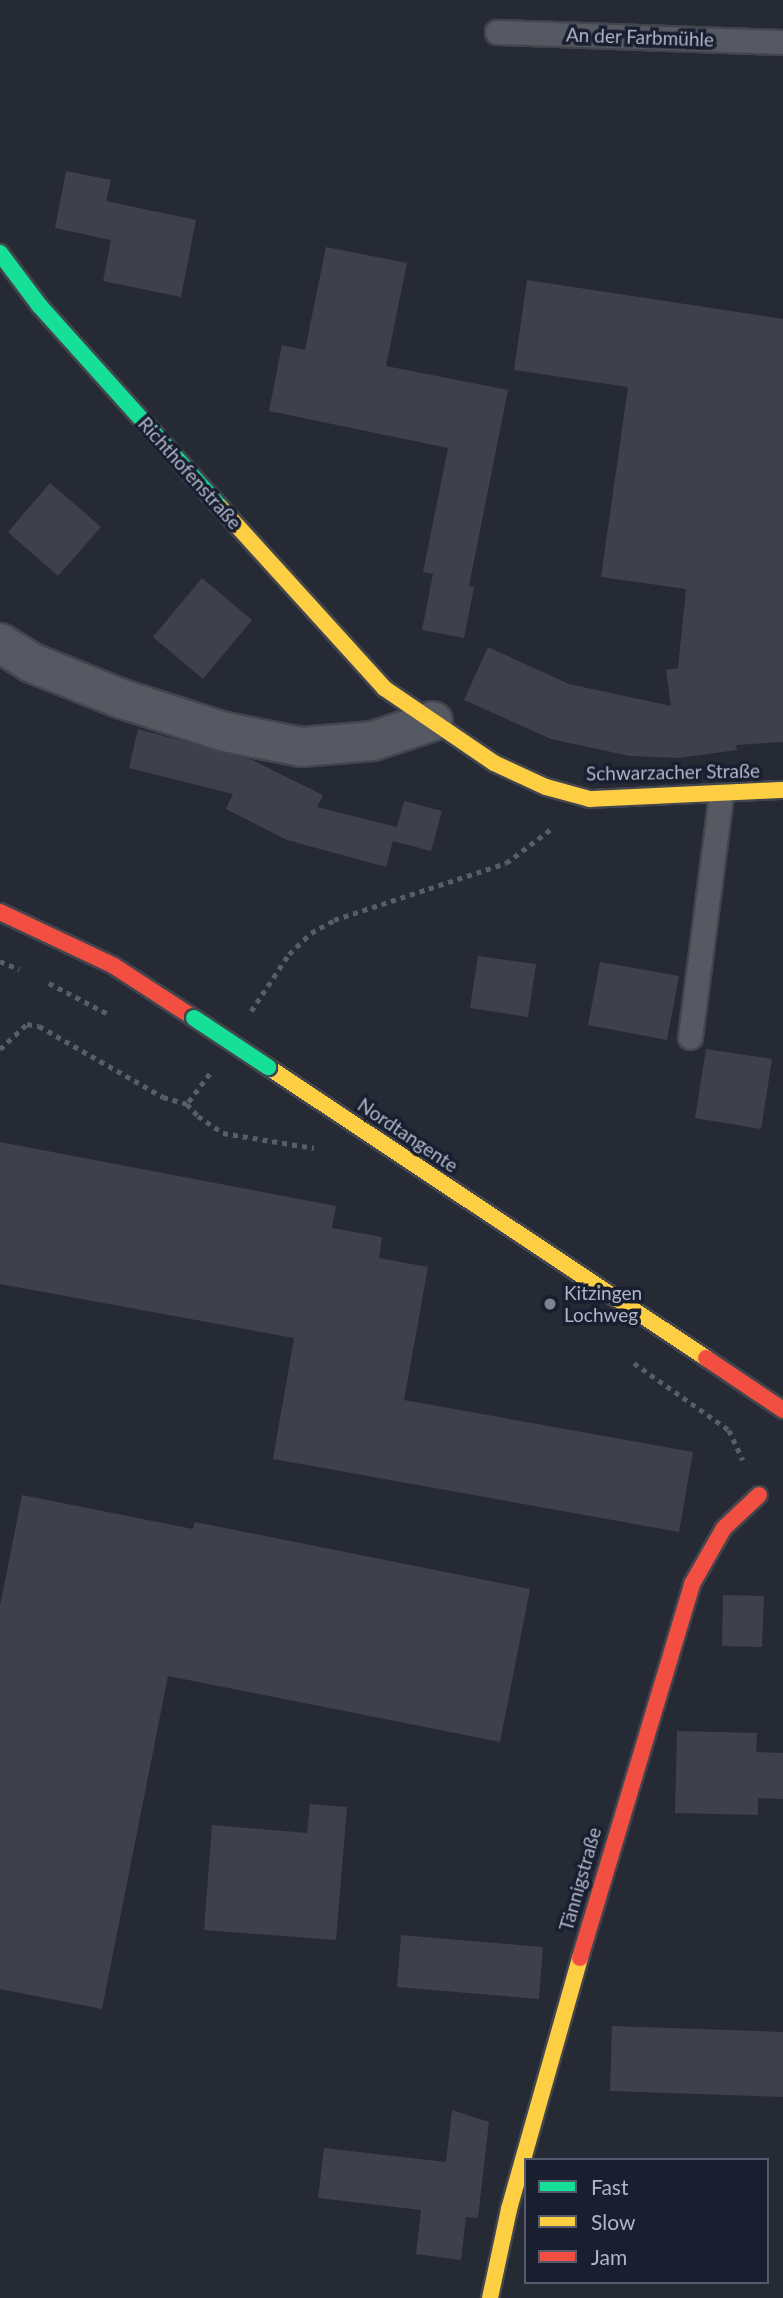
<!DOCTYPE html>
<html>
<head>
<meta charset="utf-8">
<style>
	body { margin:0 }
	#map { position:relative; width:783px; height:2298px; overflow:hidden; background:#262a34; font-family:Lato,sans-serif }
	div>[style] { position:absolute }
	.building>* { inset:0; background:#3e414b }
	.path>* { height:4.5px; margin-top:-2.25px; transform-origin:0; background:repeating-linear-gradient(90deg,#585d66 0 5px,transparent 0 10px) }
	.roads { filter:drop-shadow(2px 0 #42454d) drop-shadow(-2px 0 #42454d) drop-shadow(0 2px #42454d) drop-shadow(0 -2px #42454d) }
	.lane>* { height:23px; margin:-11.5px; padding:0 11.5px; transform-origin:11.5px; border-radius:11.5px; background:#565962 }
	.street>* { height:38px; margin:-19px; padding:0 19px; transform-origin:19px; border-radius:19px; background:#565962 }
	.fast>* { height:16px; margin:-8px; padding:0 8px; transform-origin:8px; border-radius:8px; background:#16e098 }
	.slow>* { height:16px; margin:-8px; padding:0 8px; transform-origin:8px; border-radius:8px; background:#ffcf43 }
	.jam>* { height:16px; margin:-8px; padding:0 8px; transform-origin:8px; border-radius:8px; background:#f24e42 }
	.bridges { filter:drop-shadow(2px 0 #42454d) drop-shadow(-2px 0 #42454d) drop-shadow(0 2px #42454d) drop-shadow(0 -2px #42454d) }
	.fast-bridge>* { height:16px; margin:-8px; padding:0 8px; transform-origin:8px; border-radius:8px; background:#16e098 }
	.dots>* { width:19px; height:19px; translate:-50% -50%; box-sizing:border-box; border:4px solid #191f2f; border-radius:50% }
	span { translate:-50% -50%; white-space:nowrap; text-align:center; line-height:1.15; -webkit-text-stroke:7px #191f2f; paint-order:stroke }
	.street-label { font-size:19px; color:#aeb5c7 }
	.poi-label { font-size:19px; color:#aeb5c7 }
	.left { translate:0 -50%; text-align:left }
	.legend { position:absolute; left:524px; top:2158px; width:245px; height:126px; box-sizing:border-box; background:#191f2f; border:2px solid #555b6c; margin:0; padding:9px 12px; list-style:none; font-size:21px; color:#aeb5c7 }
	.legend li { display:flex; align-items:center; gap:14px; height:35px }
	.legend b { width:35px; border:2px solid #555b6c }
</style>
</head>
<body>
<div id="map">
	<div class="building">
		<div style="clip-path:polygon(66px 171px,111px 180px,106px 201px,196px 220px,181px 297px,103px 281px,111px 240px,55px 228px)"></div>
		<div style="clip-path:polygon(326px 247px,407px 263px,386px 366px,508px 390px,469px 586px,474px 587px,464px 638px,422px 630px,433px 574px,423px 572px,448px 448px,269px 411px,282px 345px,305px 350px)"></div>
		<div style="clip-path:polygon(527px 280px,783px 319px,783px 742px,736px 745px,737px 750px,678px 758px,630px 756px,551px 739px,464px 700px,488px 647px,569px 684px,671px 706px,666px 670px,678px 668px,686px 589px,601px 577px,628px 387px,514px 370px)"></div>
		<div style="clip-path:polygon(50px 483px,101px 527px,58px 576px,8px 532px)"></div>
		<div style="clip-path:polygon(202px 578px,252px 620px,203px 679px,153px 637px)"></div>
		<div style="clip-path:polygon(138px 729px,252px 760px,323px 795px,317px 807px,397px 827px,404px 801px,442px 811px,431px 851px,393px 841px,386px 867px,287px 840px,226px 809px,233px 794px,129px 768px)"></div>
		<div style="clip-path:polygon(478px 956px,536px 964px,528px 1017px,470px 1008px)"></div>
		<div style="clip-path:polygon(600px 962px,679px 976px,667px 1040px,588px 1025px)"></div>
		<div style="clip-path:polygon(706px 1049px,772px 1059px,761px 1129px,695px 1118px)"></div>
		<div style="clip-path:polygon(0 1142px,336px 1206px,332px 1228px,382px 1237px,379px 1258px,428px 1267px,404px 1400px,693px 1452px,679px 1532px,273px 1459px,294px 1338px,0 1284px)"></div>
		<div style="clip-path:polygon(22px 1495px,193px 1529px,195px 1522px,530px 1589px,500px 1742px,168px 1676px,102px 2009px,0 1989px,0 1606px)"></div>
		<div style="clip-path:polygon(723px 1595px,764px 1596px,762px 1647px,722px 1646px)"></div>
		<div style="clip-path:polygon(677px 1731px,757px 1733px,756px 1752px,783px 1753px,783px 1799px,758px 1798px,758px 1815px,675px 1813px)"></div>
		<div style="clip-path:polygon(310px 1804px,347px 1807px,336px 1940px,204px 1930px,212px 1825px,307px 1833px)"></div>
		<div style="clip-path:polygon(401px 1935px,543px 1947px,539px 1999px,397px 1987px)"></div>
		<div style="clip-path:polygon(612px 2026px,783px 2032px,783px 2097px,610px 2091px)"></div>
		<div style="clip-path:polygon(452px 2110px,489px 2122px,478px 2218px,466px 2217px,461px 2260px,416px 2254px,421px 2210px,318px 2198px,324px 2148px,446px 2162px)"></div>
	</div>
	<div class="path">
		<div style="left:0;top:961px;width:21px;rotate:23deg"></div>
		<div style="left:49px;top:983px;width:69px;rotate:27.7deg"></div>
		<div style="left:251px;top:1011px;width:69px;rotate:-56.3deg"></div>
		<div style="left:289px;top:954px;width:30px;rotate:-44deg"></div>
		<div style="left:311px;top:933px;width:26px;rotate:-29deg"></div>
		<div style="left:334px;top:920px;width:181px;rotate:-18.3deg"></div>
		<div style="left:506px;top:863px;width:56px;rotate:-37.1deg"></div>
		<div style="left:0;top:1049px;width:37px;rotate:-43deg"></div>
		<div style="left:27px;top:1024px;width:12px;rotate:9deg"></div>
		<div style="left:39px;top:1026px;width:143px;rotate:29.8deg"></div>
		<div style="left:163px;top:1097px;width:25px;rotate:16deg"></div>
		<div style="left:210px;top:1074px;width:38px;rotate:127deg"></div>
		<div style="left:187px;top:1104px;width:16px;rotate:47deg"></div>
		<div style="left:198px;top:1116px;width:30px;rotate:34deg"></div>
		<div style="left:223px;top:1133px;width:92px;rotate:9.4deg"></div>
		<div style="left:634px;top:1363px;width:116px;rotate:35.2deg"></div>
		<div style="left:729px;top:1430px;width:33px;rotate:65deg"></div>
	</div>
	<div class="roads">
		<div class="lane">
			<div style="left:497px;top:32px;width:286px;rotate:2deg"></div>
			<div style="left:690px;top:1037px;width:243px;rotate:-82.7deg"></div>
		</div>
		<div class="street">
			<div style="left:0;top:643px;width:38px;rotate:32deg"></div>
			<div style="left:32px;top:663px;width:97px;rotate:21.8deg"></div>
			<div style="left:122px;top:699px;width:108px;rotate:17.8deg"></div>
			<div style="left:225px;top:732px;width:77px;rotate:11.2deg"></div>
			<div style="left:301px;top:747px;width:72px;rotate:-4.8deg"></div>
			<div style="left:373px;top:741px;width:63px;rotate:-18.4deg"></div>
		</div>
		<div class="fast">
			<div style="left:0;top:253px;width:65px;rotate:53.1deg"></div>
			<div style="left:39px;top:305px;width:273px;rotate:48.1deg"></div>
		</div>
		<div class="slow">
			<div style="left:221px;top:508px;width:243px;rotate:47.8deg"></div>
			<div style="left:384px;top:688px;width:133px;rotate:34.3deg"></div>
			<div style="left:494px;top:763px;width:57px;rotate:24.8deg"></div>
			<div style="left:546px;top:787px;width:46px;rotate:15.3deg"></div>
			<div style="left:590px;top:799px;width:193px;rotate:-2.7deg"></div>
			<div style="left:268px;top:1067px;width:526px;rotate:33.6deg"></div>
			<div style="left:490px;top:2298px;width:91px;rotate:-77.9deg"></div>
			<div style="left:509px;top:2209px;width:261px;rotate:-74.2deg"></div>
		</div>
		<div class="jam">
			<div style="left:0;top:912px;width:126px;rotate:25.3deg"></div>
			<div style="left:114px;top:966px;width:95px;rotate:33deg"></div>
			<div style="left:706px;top:1358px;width:93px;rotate:34deg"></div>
			<div style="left:580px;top:1958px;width:390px;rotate:-73.3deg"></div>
			<div style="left:692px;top:1584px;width:64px;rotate:-60.3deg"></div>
			<div style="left:724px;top:1528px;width:48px;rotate:-43.3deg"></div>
		</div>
	</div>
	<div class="bridges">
		<div class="fast-bridge">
			<div style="left:194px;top:1018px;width:89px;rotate:33.5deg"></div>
		</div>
	</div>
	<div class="dots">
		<div style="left:550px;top:1304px;background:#7e8494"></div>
	</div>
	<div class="street-label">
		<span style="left:640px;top:37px;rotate:2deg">An der Farbmühle</span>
		<span style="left:190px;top:473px;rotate:48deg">Richthofenstraße</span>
		<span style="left:673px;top:772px;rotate:-1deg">Schwarzacher Straße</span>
		<span style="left:408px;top:1135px;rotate:34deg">Nordtangente</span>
		<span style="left:580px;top:1879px;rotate:-74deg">Tännigstraße</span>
	</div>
	<div class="poi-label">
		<span class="left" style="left:564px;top:1304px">Kitzingen<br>Lochweg</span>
	</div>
	<ul class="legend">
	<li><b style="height:9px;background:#16e098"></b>Fast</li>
	<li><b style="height:9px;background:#ffcf43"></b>Slow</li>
	<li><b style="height:9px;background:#f24e42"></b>Jam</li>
	</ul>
</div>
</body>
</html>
